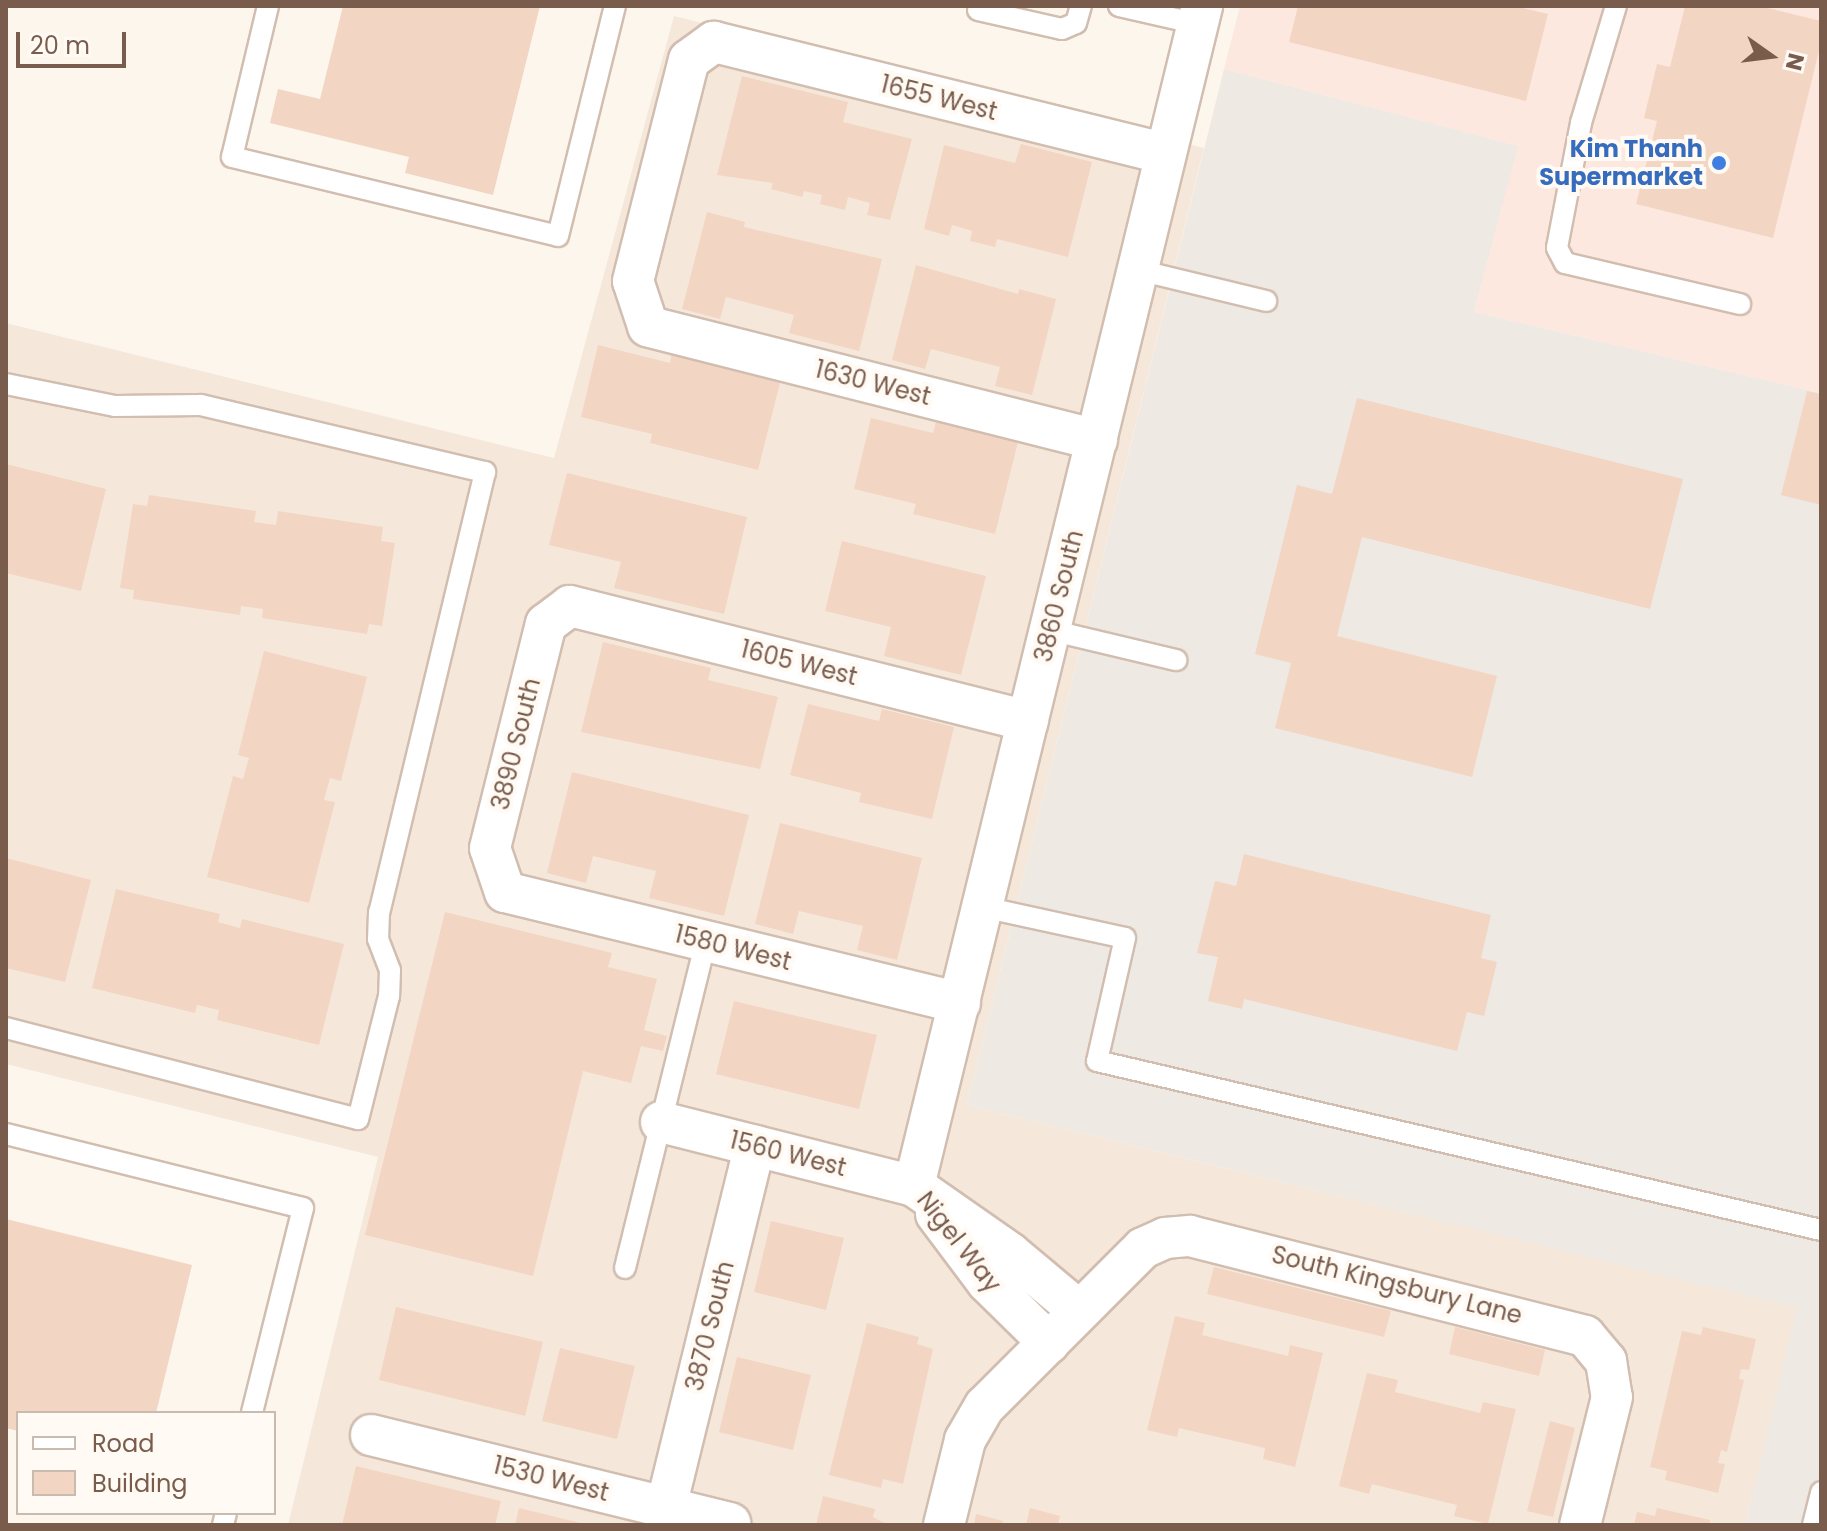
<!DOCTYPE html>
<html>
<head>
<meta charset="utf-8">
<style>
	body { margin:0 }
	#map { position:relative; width:1827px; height:1531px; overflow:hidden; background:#fdf6ec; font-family:Poppins,sans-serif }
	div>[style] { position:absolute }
	.residential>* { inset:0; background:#f5e8da }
	.commercial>* { inset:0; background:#fde8e0 }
	.industrial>* { inset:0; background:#efe9e4 }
	.building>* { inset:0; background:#f3d5c3 }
	.roads { filter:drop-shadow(2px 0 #d1beb0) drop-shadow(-2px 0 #d1beb0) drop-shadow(0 2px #d1beb0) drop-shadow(0 -2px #d1beb0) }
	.service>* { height:20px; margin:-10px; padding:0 10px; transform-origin:10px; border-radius:10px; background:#fff }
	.minor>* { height:40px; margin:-20px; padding:0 20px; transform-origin:20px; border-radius:20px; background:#fff }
	.dots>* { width:22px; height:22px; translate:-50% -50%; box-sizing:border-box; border:4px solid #fffaf3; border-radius:50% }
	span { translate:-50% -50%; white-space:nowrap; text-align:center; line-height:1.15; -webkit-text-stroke:8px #fffaf3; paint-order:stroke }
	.street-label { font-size:24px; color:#7a5c4d }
	.shop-label { font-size:24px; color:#366cbe; font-weight:700 }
	.right { translate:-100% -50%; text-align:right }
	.frame { position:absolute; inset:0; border:8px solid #7a5c4d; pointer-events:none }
	.legend { position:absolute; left:16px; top:1411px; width:260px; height:104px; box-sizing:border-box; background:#fffaf3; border:2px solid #cabbb1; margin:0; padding:10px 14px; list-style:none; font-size:24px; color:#7a5c4d }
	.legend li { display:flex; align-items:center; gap:16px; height:40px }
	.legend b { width:40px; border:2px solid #cabbb1 }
	.north { position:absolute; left:1731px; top:16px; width:80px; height:80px; -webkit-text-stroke:6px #fffaf3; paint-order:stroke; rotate:104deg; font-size:22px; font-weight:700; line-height:32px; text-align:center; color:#7a5c4d }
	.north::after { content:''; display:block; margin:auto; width:28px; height:36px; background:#7a5c4d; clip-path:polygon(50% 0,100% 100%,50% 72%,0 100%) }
	.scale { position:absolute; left:16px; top:32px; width:110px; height:36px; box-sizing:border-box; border:4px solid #7a5c4d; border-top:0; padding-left:10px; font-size:24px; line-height:28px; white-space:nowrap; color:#7a5c4d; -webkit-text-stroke:6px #fffaf3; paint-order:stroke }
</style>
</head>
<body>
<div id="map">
	<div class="residential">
		<div style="clip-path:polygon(674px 16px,1204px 148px,967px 1105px,1798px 1308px,1745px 1525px,288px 1525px,378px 1157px,6px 1064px,6px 323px,554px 458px)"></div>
	</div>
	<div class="commercial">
		<div style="clip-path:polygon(1240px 6px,1821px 6px,1821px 393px,1474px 312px,1517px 146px,1224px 69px)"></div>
	</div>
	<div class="industrial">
		<div style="clip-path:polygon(1224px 69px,1518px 146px,1474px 312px,1821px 393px,1821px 1525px,1745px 1525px,1797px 1308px,967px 1105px)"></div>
	</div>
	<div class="building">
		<div style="clip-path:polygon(343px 6px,540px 6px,493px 195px,405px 173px,409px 157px,270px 123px,278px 89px,320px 99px)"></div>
		<div style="clip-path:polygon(1298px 6px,1514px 6px,1548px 14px,1526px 101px,1289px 42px)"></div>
		<div style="clip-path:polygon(1685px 6px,1759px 6px,1821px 21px,1821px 43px,1773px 238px,1636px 204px,1657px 121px,1644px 118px,1657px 64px,1670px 67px)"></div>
		<div style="clip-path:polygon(742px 76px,848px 102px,843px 122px,912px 139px,890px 220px,867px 215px,870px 203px,848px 197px,845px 210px,820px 204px,822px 195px,804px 191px,802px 197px,771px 189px,773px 183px,717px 175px)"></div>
		<div style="clip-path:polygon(1021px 144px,1092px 162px,1068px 257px,997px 239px,995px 247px,970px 241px,972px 231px,952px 225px,949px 236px,924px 229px,944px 145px,1015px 163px)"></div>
		<div style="clip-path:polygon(707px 212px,745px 222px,744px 227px,882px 259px,859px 351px,789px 333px,794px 315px,726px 297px,720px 319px,682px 309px)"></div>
		<div style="clip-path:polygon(916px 265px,1018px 294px,1019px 289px,1056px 299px,1032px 395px,995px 386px,1000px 367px,931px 349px,925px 369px,892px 360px)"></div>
		<div style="clip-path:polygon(598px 345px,670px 363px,672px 352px,781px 379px,758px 470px,650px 443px,652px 434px,581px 417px)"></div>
		<div style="clip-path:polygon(1807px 391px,1821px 394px,1821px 505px,1781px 495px)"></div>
		<div style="clip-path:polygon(1357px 398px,1683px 479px,1650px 609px,1362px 537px,1337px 636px,1497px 676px,1472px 777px,1275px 728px,1291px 663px,1255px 654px,1297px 485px,1332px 494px)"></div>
		<div style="clip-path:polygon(871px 418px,933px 433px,936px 422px,1018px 442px,995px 534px,913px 514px,916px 504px,854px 489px)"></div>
		<div style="clip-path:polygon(6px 464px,106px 489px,81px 591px,6px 573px)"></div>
		<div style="clip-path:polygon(567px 473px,747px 517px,724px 614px,614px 588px,621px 562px,549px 545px)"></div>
		<div style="clip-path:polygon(149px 495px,256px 511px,254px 522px,276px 525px,278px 511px,383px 527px,381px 541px,395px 543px,382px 626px,369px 624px,367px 634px,262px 618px,263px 609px,241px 606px,240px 615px,133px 599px,134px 590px,120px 588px,133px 504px,147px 506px)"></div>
		<div style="clip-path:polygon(842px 541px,986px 576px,961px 675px,884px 656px,891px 627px,825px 611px)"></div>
		<div style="clip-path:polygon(603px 642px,711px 668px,708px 680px,778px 697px,760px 769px,581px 732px)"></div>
		<div style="clip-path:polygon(264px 651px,367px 677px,341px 781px,330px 778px,324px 800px,335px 802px,309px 903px,207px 877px,233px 776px,243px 779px,249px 758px,238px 755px)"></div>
		<div style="clip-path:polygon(808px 704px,879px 721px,882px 709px,954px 727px,932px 819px,859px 802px,861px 793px,790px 775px)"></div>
		<div style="clip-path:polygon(572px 772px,749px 815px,724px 916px,649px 898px,656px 871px,593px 856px,586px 883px,547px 873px)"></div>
		<div style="clip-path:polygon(780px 823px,922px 858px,897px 960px,857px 950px,863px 926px,799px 911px,793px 934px,755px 924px)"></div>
		<div style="clip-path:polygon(1244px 854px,1491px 915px,1481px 958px,1497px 962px,1484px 1016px,1467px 1012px,1457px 1051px,1244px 999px,1242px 1009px,1208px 1001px,1218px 957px,1197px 953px,1215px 881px,1236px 886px)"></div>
		<div style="clip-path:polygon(6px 858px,91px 880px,65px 982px,6px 968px)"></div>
		<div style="clip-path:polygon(116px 889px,220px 914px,218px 922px,240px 928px,242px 919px,344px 944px,319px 1045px,217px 1020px,219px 1010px,197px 1005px,195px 1013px,92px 988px)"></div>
		<div style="clip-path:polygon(445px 912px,612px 953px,608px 967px,657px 979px,644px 1030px,667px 1036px,663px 1051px,641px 1046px,631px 1083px,583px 1071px,533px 1276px,365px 1235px)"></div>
		<div style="clip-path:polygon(734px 1001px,877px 1035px,859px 1109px,716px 1074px)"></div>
		<div style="clip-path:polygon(6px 1219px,192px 1265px,156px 1413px,18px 1413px,18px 1431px,6px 1428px)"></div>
		<div style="clip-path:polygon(771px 1221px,844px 1238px,826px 1310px,754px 1292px)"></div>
		<div style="clip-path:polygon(1214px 1267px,1391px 1311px,1384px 1337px,1207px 1294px)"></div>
		<div style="clip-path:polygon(396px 1307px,543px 1342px,525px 1416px,379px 1380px)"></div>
		<div style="clip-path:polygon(1175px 1316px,1205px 1323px,1202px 1335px,1288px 1356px,1290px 1345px,1323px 1353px,1295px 1467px,1263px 1459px,1265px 1448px,1179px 1428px,1177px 1437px,1147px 1430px)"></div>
		<div style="clip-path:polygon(867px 1323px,919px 1337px,917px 1344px,933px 1349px,903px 1484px,883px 1479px,881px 1488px,829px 1475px)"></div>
		<div style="clip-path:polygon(1455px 1327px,1545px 1350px,1539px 1376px,1449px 1354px)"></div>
		<div style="clip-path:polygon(1703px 1327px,1756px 1339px,1749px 1370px,1741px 1369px,1739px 1379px,1744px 1380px,1727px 1452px,1721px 1450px,1718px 1463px,1725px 1464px,1718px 1493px,1665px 1480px,1667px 1471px,1650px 1467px,1682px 1331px,1701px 1335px)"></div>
		<div style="clip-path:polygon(560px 1348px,635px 1366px,617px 1439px,542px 1421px)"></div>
		<div style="clip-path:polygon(737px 1357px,811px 1375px,793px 1450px,719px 1432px)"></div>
		<div style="clip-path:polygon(1367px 1373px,1398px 1380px,1395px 1392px,1480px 1413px,1483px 1402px,1516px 1409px,1488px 1524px,1454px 1516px,1457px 1505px,1372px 1484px,1369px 1494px,1339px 1486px)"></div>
		<div style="clip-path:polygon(1550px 1421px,1575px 1428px,1553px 1517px,1527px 1511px)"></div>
		<div style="clip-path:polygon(356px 1466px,501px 1501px,495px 1525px,342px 1525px)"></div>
		<div style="clip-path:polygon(823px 1496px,875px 1509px,873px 1517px,888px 1525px,816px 1525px)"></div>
		<div style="clip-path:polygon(519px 1508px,585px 1524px,585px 1525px,515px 1525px)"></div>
		<div style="clip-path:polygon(1030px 1508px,1060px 1516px,1058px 1525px,1026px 1525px)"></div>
		<div style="clip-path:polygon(1657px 1508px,1710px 1520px,1709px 1525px,1634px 1525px,1637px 1512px,1655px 1516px)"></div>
		<div style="clip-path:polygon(976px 1514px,1003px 1521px,1002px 1525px,974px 1525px)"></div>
	</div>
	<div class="roads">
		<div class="service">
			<div style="left:268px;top:6px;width:155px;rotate:103.4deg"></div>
			<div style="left:232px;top:157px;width:335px;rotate:13.6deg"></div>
			<div style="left:558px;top:236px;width:237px;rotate:-76.1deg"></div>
			<div style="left:1119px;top:6px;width:81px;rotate:12.8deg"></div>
			<div style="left:1616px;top:6px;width:122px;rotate:106.7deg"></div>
			<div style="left:1581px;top:123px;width:127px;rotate:100.9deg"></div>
			<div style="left:1557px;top:248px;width:17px;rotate:62deg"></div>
			<div style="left:1565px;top:263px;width:180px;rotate:13.2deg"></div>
			<div style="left:978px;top:10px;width:86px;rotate:12.7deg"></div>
			<div style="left:1062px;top:29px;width:15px;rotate:-23deg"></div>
			<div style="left:1076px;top:23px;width:18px;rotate:-74deg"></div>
			<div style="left:1138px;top:270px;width:132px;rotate:13.6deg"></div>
			<div style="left:6px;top:384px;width:111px;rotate:11.4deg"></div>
			<div style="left:115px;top:406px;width:86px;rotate:-0.7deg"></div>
			<div style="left:201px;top:405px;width:292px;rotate:13.3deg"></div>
			<div style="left:485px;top:472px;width:453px;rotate:103.5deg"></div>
			<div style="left:379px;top:912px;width:27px;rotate:92deg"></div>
			<div style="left:378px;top:939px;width:33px;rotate:69deg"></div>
			<div style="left:390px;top:970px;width:26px;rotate:92deg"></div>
			<div style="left:389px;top:996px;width:127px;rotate:104.1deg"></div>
			<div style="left:358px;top:1119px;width:364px;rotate:-165.5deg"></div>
			<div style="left:1050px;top:630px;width:130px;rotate:13.4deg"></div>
			<div style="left:983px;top:907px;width:145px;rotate:12.3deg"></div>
			<div style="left:1125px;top:938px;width:126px;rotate:102.8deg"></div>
			<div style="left:1097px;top:1061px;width:743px;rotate:13.14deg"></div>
			<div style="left:6px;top:1134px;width:306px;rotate:14deg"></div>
			<div style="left:303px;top:1208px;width:211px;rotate:104deg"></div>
			<div style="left:625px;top:1268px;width:337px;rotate:-76.1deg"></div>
			<div style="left:223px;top:1525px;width:12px;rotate:-76deg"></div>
			<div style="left:1813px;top:1525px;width:34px;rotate:-76deg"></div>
		</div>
		<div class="minor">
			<div style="left:1097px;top:440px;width:463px;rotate:-165.8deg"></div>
			<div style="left:648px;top:326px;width:47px;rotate:-108.4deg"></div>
			<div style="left:633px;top:281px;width:228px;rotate:-75.8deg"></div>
			<div style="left:689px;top:60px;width:31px;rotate:-36deg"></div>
			<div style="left:714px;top:42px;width:465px;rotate:13.9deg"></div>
			<div style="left:960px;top:1003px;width:468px;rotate:-166.3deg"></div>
			<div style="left:505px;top:892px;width:46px;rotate:-108.8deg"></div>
			<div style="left:490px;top:848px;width:231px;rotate:-76deg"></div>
			<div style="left:546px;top:624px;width:30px;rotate:-37deg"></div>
			<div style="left:570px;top:606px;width:472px;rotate:14.1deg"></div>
			<div style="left:661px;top:1122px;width:261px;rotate:14.2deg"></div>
			<div style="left:914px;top:1186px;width:117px;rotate:34.9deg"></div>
			<div style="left:1010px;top:1253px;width:90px;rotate:40deg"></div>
			<div style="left:914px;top:1186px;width:1215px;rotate:-76.28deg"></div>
			<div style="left:936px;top:1214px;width:85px;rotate:53.1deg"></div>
			<div style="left:987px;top:1282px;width:87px;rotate:44.5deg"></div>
			<div style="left:371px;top:1435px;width:370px;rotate:13.8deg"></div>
			<div style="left:666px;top:1507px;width:372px;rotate:-76.2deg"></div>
			<div style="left:944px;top:1525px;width:88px;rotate:-76.1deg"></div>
			<div style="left:965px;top:1440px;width:39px;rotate:-60deg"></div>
			<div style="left:985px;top:1406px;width:223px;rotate:-45deg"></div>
			<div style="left:1143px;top:1248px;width:24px;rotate:-24deg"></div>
			<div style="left:1165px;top:1238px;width:25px;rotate:-5deg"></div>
			<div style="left:1190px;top:1236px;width:407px;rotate:14.2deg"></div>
			<div style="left:1585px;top:1336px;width:33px;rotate:50deg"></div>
			<div style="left:1606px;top:1361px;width:36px;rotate:81deg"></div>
			<div style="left:1612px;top:1397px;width:132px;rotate:104deg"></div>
		</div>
	</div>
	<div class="dots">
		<div style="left:1719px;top:163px;background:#3f7fe0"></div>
	</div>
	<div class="street-label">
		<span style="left:939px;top:98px;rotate:14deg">1655 West</span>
		<span style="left:873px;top:383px;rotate:14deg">1630 West</span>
		<span style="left:1059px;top:596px;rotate:-76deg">3860 South</span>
		<span style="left:799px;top:663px;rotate:14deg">1605 West</span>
		<span style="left:516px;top:744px;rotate:-76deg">3890 South</span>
		<span style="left:733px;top:948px;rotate:14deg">1580 West</span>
		<span style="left:788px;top:1154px;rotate:14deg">1560 West</span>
		<span style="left:959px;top:1242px;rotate:52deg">Nigel Way</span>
		<span style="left:1397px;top:1285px;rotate:14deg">South Kingsbury Lane</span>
		<span style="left:710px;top:1326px;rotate:-76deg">3870 South</span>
		<span style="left:551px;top:1479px;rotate:14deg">1530 West</span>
	</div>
	<div class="shop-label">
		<span class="right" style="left:1703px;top:163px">Kim Thanh<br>Supermarket</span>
	</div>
	<div class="frame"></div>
	<ul class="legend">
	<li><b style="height:10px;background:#fff"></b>Road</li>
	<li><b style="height:22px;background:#f3d5c3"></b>Building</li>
	</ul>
	<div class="north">N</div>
	<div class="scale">20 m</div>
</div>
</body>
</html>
